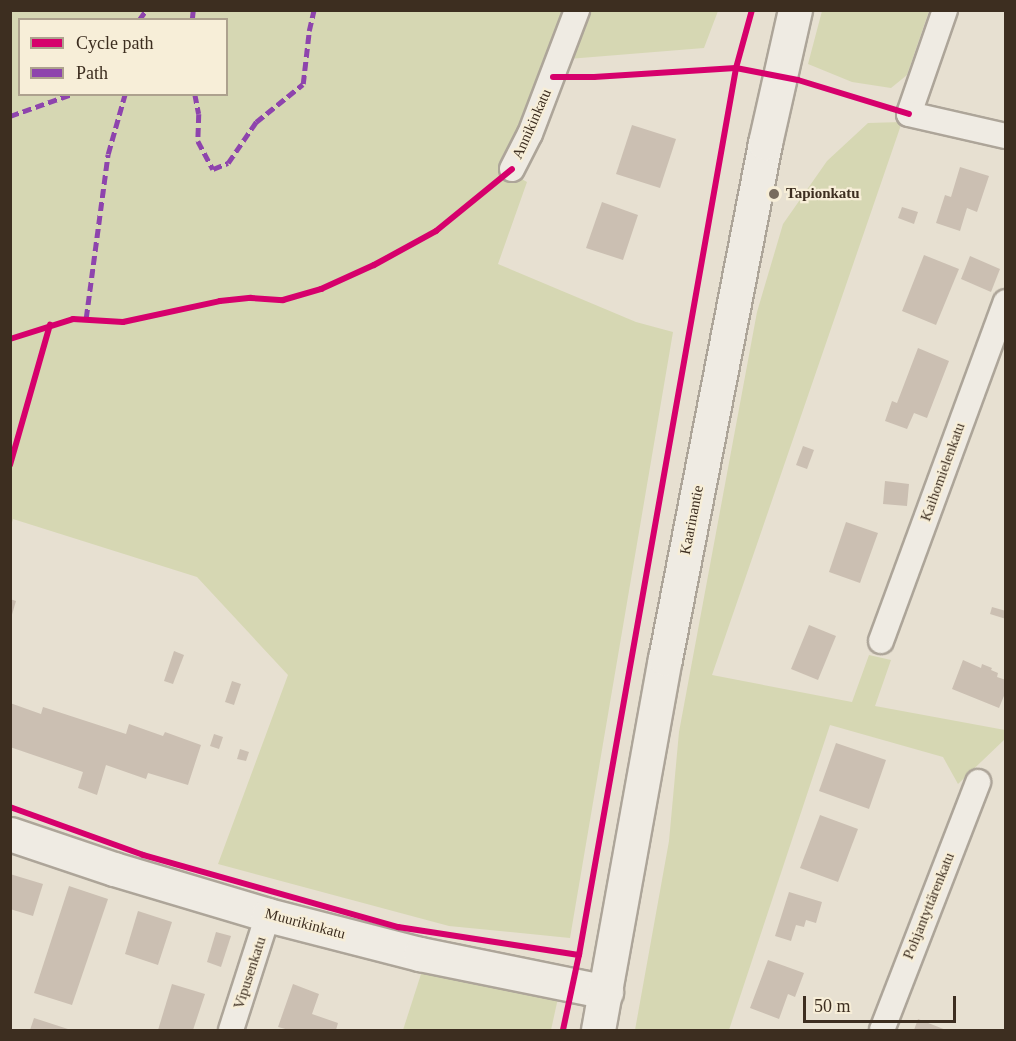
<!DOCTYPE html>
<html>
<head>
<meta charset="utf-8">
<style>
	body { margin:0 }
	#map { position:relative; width:1016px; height:1041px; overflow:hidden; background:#e7e0d1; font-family:Georgia,serif }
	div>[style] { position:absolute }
	.green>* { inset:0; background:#d6d7b3 }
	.building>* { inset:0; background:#cbbfb2 }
	.roads { filter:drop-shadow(2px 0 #ada599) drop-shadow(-2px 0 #ada599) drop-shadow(0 2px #ada599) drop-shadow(0 -2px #ada599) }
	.street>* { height:24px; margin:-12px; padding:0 12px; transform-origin:12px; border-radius:12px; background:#efebe3 }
	.secondary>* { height:33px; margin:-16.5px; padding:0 16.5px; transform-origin:16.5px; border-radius:16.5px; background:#efebe3 }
	.quiet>* { height:4.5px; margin-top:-2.25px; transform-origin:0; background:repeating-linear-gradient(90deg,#8e44ad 0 9px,transparent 0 13.5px) }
	.cycleway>* { height:6px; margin:-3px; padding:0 3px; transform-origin:3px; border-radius:3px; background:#d6006c }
	.dots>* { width:16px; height:16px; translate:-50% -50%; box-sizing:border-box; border:3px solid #f7eed8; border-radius:50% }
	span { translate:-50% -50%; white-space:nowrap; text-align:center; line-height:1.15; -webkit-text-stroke:4.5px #f7eed8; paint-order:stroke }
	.street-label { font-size:15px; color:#3d2e20 }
	.poi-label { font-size:15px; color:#3d2e20; font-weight:700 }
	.left { translate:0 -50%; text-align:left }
	.frame { position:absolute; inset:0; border:12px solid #3d2e20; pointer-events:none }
	.legend { position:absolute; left:18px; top:18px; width:210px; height:78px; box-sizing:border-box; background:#f7eed8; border:2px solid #ada18e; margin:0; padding:8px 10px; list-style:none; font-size:18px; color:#3d2e20 }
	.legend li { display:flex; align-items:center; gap:12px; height:30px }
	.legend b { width:30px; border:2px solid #ada18e }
	.scale { position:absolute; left:803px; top:996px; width:153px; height:27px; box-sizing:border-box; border:3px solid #3d2e20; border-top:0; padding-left:8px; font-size:18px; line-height:21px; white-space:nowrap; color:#3d2e20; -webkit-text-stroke:4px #f7eed8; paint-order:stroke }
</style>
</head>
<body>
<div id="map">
	<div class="green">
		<div style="clip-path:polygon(evenodd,11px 11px,566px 11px,504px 169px,527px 182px,498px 264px,636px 322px,673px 332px,570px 938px,449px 926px,218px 864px,288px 675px,197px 577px,13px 519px,11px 526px,11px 11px,20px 20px,226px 20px,226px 94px,20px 94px,20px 20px)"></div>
		<div style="clip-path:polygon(585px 11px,718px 11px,704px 48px,568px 59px)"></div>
		<div style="clip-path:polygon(822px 11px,822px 10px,929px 11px,907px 75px,891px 88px,852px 82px,808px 64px)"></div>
		<div style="clip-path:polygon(902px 122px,712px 675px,852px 702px,869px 655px,891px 660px,875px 706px,1005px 730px,1005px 739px,958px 784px,943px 757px,830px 725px,729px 1030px,635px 1030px,669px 841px,679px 732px,757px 312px,783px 224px,827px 161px,868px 123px)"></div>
		<div style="clip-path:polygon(422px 971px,558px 998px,551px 1030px,403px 1030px)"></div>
	</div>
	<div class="building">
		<div style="clip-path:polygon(632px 125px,676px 139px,660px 188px,616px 174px)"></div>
		<div style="clip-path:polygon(960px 167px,989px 176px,977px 212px,967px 208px,960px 231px,936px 223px,945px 195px,951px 197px)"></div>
		<div style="clip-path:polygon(602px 202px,638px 215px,623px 260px,586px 248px)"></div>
		<div style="clip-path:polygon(902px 207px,918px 212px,914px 224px,898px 218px)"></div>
		<div style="clip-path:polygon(924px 255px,959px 269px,936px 325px,902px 311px)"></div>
		<div style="clip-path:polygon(970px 256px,1000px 269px,991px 292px,961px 279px)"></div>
		<div style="clip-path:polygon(918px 348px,949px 361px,927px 418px,914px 413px,907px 429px,885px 421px,892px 401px,897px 403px)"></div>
		<div style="clip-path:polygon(803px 446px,814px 450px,807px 469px,796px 465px)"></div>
		<div style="clip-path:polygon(885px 481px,909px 484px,907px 506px,883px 504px)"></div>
		<div style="clip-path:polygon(846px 522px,878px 533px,860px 583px,829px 572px)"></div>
		<div style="clip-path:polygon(10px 599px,16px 601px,11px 618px,10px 618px)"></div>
		<div style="clip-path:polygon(992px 607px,1006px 611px,1006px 619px,990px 614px)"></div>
		<div style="clip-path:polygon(809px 625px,836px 636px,818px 680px,791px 669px)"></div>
		<div style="clip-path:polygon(174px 651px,184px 655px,173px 684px,164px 681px)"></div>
		<div style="clip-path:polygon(963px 660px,981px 668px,982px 664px,992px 668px,991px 670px,998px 673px,997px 677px,1006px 680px,1006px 691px,999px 708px,952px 689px)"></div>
		<div style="clip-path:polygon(232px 681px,241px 684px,234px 705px,225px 702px)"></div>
		<div style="clip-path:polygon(10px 703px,41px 714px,43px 707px,126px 734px,129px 724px,163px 736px,165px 732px,201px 745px,188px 785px,148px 773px,146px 779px,106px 765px,97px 795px,78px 788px,83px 772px,10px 747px)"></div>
		<div style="clip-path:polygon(214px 734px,223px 737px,219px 749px,210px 746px)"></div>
		<div style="clip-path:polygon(836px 743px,886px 760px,869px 809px,819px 791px)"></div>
		<div style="clip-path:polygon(240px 749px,249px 752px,246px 761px,237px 759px)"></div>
		<div style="clip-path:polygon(820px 815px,858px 829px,838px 882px,800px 868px)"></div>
		<div style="clip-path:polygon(10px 874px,43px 884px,33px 916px,10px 909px)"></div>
		<div style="clip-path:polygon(69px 886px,108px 899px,72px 1005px,34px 993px)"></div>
		<div style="clip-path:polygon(789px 892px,822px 902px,816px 923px,806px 920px,804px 927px,796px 925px,791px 941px,775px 936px)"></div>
		<div style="clip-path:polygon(138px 911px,172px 922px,158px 965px,125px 954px)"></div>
		<div style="clip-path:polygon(216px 932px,231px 936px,221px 967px,207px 962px)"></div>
		<div style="clip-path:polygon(768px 960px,804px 973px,795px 997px,788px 994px,779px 1019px,750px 1008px)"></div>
		<div style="clip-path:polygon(172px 984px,205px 994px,193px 1030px,158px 1030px)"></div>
		<div style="clip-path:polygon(293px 984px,319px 994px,312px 1014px,338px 1023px,336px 1030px,289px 1030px,278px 1027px)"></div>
		<div style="clip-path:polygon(34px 1018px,71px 1030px,30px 1030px)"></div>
		<div style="clip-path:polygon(918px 1019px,946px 1030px,914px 1030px)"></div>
	</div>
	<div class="roads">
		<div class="street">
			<div style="left:945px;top:10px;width:110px;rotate:109.1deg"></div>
			<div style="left:909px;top:114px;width:99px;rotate:12.8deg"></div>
			<div style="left:512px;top:169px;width:39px;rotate:-63deg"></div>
			<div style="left:530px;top:134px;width:133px;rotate:-69.2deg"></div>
			<div style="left:881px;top:641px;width:361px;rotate:-69.8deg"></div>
			<div style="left:231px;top:1030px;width:121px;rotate:-72.2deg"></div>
			<div style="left:882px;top:1030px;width:266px;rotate:-68.8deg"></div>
		</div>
		<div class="secondary">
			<div style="left:10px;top:834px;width:110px;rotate:18.6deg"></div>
			<div style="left:114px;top:869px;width:161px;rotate:16.6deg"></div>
			<div style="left:268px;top:915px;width:157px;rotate:14.4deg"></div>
			<div style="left:420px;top:954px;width:190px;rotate:11.5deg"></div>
			<div style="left:598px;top:1030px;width:377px;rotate:-79.8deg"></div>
			<div style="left:665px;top:659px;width:526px;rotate:-79.03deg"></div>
			<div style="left:765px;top:143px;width:136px;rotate:-77.3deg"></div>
		</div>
	</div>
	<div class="quiet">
		<div style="left:139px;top:20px;width:12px;rotate:-55deg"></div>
		<div style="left:192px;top:20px;width:10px;rotate:-84deg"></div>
		<div style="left:195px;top:94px;width:20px;rotate:79deg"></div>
		<div style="left:199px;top:114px;width:27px;rotate:92deg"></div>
		<div style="left:198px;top:141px;width:32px;rotate:62deg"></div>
		<div style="left:213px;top:169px;width:16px;rotate:-22deg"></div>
		<div style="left:228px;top:163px;width:50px;rotate:-55.7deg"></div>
		<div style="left:256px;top:122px;width:60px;rotate:-39deg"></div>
		<div style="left:303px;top:84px;width:53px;rotate:-83.5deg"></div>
		<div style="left:309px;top:31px;width:22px;rotate:-77deg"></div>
		<div style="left:10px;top:116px;width:66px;rotate:-19.5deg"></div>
		<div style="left:86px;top:318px;width:165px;rotate:-82.4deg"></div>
		<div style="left:108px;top:154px;width:62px;rotate:-74.2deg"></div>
	</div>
	<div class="cycleway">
		<div style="left:553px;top:77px;width:41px"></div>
		<div style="left:594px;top:77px;width:142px;rotate:-3.6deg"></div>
		<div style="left:736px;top:68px;width:63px;rotate:11deg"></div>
		<div style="left:798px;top:80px;width:116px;rotate:17deg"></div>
		<div style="left:10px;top:339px;width:66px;rotate:-17.6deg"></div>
		<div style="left:73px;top:319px;width:50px;rotate:3.4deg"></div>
		<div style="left:123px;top:322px;width:99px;rotate:-12.2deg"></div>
		<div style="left:220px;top:301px;width:31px;rotate:-6deg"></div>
		<div style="left:251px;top:298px;width:32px;rotate:4deg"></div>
		<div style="left:283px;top:300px;width:40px;rotate:-16deg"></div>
		<div style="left:321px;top:289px;width:58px;rotate:-24.4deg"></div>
		<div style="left:374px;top:265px;width:71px;rotate:-28.7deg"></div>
		<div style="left:436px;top:231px;width:98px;rotate:-39.2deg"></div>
		<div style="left:10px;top:465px;width:146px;rotate:-74.1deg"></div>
		<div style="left:10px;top:807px;width:141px;rotate:19.8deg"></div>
		<div style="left:143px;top:855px;width:265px;rotate:15.8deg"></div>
		<div style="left:398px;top:927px;width:183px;rotate:8.8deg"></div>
		<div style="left:563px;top:1030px;width:77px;rotate:-78deg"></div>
		<div style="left:579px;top:955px;width:901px;rotate:-79.96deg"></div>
		<div style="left:736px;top:68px;width:60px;rotate:-74.6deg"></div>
	</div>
	<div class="dots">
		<div style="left:774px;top:194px;background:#786c5e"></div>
	</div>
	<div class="street-label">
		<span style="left:532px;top:124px;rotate:-66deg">Annikinkatu</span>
		<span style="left:943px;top:472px;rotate:-70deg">Kaihomielenkatu</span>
		<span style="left:692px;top:520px;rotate:-79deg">Kaarinantie</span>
		<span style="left:929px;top:906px;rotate:-68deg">Pohjantyttärenkatu</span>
		<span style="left:305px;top:924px;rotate:15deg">Muurikinkatu</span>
		<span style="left:250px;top:973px;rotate:-72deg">Vipusenkatu</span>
	</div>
	<div class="poi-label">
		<span class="left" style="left:786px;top:194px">Tapionkatu</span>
	</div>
	<div class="frame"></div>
	<ul class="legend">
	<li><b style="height:8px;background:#d6006c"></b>Cycle path</li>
	<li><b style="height:8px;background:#8e44ad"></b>Path</li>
	</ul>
	<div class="scale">50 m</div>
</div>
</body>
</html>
